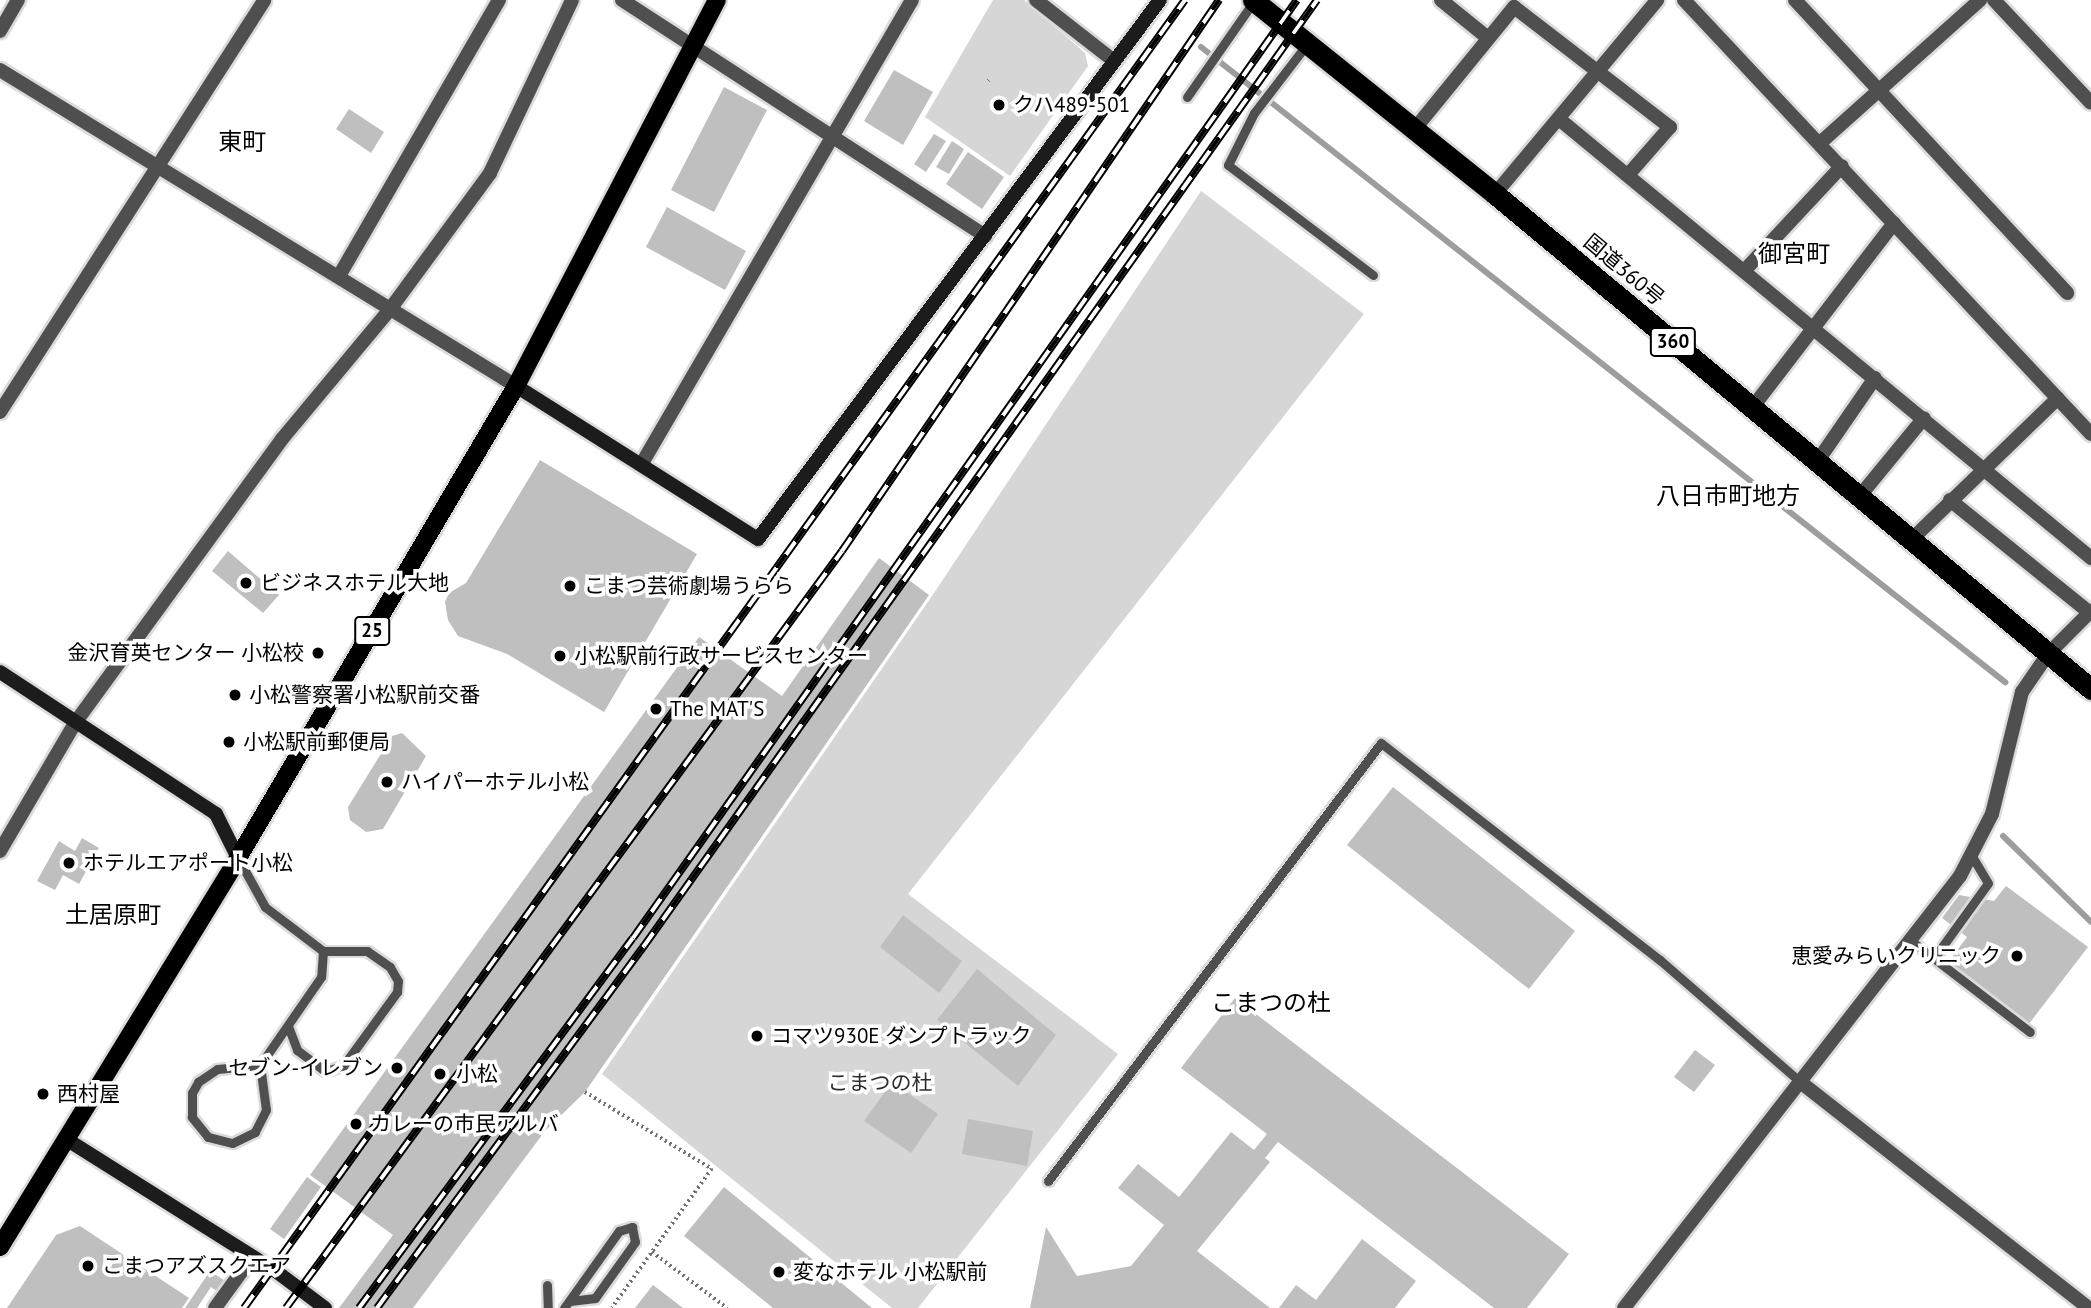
<!DOCTYPE html>
<html>
<head>
<meta charset="utf-8">
<style>
	body { margin:0 }
	#map { position:relative; width:2091px; height:1308px; overflow:hidden; background:#fff; font-family:"PT Sans","Noto Sans JP",sans-serif }
	div>[style] { position:absolute }
	.green>* { inset:0; background:#d6d6d6 }
	.stream>* { height:6px; margin:-3px; padding:0 3px; transform-origin:3px; border-radius:3px; background:#9d9d9d }
	.building>* { inset:0; background:#bfbfbf }
	.path>* { height:3.5px; margin-top:-1.75px; transform-origin:0; background:repeating-linear-gradient(90deg,#717171 0 2px,transparent 0 5.5px) }
	.roads { filter:drop-shadow(2px 0 #dbdbdb) drop-shadow(-2px 0 #dbdbdb) drop-shadow(0 2px #dbdbdb) drop-shadow(0 -2px #dbdbdb) }
	.lane>* { height:9px; margin:-4.5px; padding:0 4.5px; transform-origin:4.5px; border-radius:4.5px; background:#4f4f4f }
	.street>* { height:14px; margin:-7px; padding:0 7px; transform-origin:7px; border-radius:7px; background:#4f4f4f }
	.secondary>* { height:14px; margin:-7px; padding:0 7px; transform-origin:7px; border-radius:7px; background:#1c1c1c }
	.primary>* { height:18px; margin:-9px; padding:0 9px; transform-origin:9px; border-radius:9px; background:#000 }
	.highway>* { height:21px; margin:-10.5px; padding:0 10.5px; transform-origin:10.5px; border-radius:10.5px; background:#000 }
	.rail>* { height:8px; margin-top:-4px; transform-origin:0; background:repeating-linear-gradient(90deg,#fff 0 16px,#000 0 32px); box-sizing:border-box; border-block:2px solid #000 }
	.dots>* { width:19px; height:19px; translate:-50% -50%; box-sizing:border-box; border:4px solid #fff; border-radius:50% }
	span { translate:-50% -50%; white-space:nowrap; text-align:center; line-height:1.15; -webkit-text-stroke:7px #fff; paint-order:stroke }
	.shield-label span { padding:2px 5px; background:#fff; border:2px solid; border-radius:5px; -webkit-text-stroke-width:0 }
	.shield-label { font-size:19px; color:#000; font-weight:700 }
	.poi-label { font-size:21px; color:#000 }
	.left { translate:0 -50%; text-align:left }
	.right { translate:-100% -50%; text-align:right }
	.street-label { font-size:21px; color:#000 }
	.park-label { font-size:21px; color:#2d2d2d }
	.quarter-label { font-size:24px; color:#000 }
</style>
</head>
<body>
<div id="map">
	<div class="green">
		<div style="clip-path:polygon(993px 0,1024px 0,1085px 53px,1088px 66px,1010px 176px,925px 117px)"></div>
		<div style="clip-path:polygon(1201px 191px,1364px 314px,908px 894px,1118px 1054px,918px 1308px,892px 1308px,602px 1074px,932px 596px)"></div>
	</div>
	<div class="stream">
		<div style="left:1201px;top:47px;width:1025px;rotate:38.3deg"></div>
		<div style="left:2003px;top:836px;width:123px;rotate:44.3deg"></div>
	</div>
	<div class="building">
		<div style="clip-path:polygon(894px 70px,933px 92px,903px 145px,864px 121px)"></div>
		<div style="clip-path:polygon(724px 87px,767px 110px,714px 212px,671px 190px)"></div>
		<div style="clip-path:polygon(349px 109px,384px 132px,371px 153px,336px 129px)"></div>
		<div style="clip-path:polygon(934px 134px,946px 141px,926px 172px,914px 164px)"></div>
		<div style="clip-path:polygon(952px 141px,964px 149px,949px 174px,936px 167px)"></div>
		<div style="clip-path:polygon(968px 152px,1004px 177px,982px 209px,946px 184px)"></div>
		<div style="clip-path:polygon(667px 207px,746px 251px,725px 290px,646px 247px)"></div>
		<div style="clip-path:polygon(540px 460px,697px 554px,604px 712px,507px 654px,458px 636px,448px 620px,445px 602px,449px 593px,466px 583px)"></div>
		<div style="clip-path:polygon(228px 551px,279px 595px,263px 613px,212px 571px)"></div>
		<div style="clip-path:polygon(879px 558px,929px 595px,585px 1092px,545px 1131px,413px 1308px,339px 1308px,393px 1235px,310px 1175px,699px 637px,782px 696px)"></div>
		<div style="clip-path:polygon(402px 733px,426px 756px,383px 829px,366px 832px,350px 820px,348px 807px,392px 736px)"></div>
		<div style="clip-path:polygon(1393px 787px,1575px 931px,1529px 989px,1347px 845px)"></div>
		<div style="clip-path:polygon(82px 838px,99px 848px,79px 884px,63px 875px,55px 890px,37px 881px,59px 841px,75px 851px)"></div>
		<div style="clip-path:polygon(2006px 886px,2088px 947px,2028px 1025px,1947px 964px,1967px 937px,1942px 918px,1959px 895px,1994px 901px)"></div>
		<div style="clip-path:polygon(903px 915px,962px 961px,939px 993px,880px 947px)"></div>
		<div style="clip-path:polygon(977px 969px,1056px 1035px,1018px 1086px,937px 1020px)"></div>
		<div style="clip-path:polygon(1235px 998px,1569px 1254px,1527px 1308px,1494px 1308px,1278px 1142px,1265px 1158px,1270px 1162px,1197px 1251px,1270px 1308px,1030px 1308px,1046px 1227px,1077px 1276px,1131px 1266px,1164px 1225px,1118px 1188px,1138px 1164px,1179px 1197px,1231px 1132px,1254px 1150px,1267px 1134px,1181px 1068px)"></div>
		<div style="clip-path:polygon(1695px 1050px,1715px 1065px,1694px 1092px,1674px 1077px)"></div>
		<div style="clip-path:polygon(892px 1082px,938px 1114px,911px 1153px,864px 1121px)"></div>
		<div style="clip-path:polygon(968px 1119px,1033px 1131px,1027px 1166px,962px 1154px)"></div>
		<div style="clip-path:polygon(307px 1177px,321px 1187px,284px 1239px,270px 1229px)"></div>
		<div style="clip-path:polygon(724px 1187px,872px 1308px,773px 1308px,684px 1236px)"></div>
		<div style="clip-path:polygon(80px 1226px,189px 1298px,182px 1308px,7px 1308px,56px 1235px)"></div>
		<div style="clip-path:polygon(1362px 1239px,1416px 1281px,1395px 1308px,1279px 1308px,1296px 1285px,1316px 1300px)"></div>
		<div style="clip-path:polygon(210px 1271px,239px 1290px,231px 1301px,211px 1287px,197px 1308px,185px 1308px)"></div>
		<div style="clip-path:polygon(653px 1285px,683px 1308px,635px 1308px)"></div>
	</div>
	<div class="path">
		<div style="left:988px;top:81px;width:1px;rotate:-45deg"></div>
		<div style="left:585px;top:1092px;width:149px;rotate:31.2deg"></div>
		<div style="left:712px;top:1169px;width:171px;rotate:125.7deg"></div>
		<div style="left:652px;top:1252px;width:94px;rotate:36.7deg"></div>
	</div>
	<div class="roads">
		<div class="lane">
			<div style="left:1307px;top:44px;width:87px;rotate:127.5deg"></div>
			<div style="left:1254px;top:113px;width:58px;rotate:116.6deg"></div>
			<div style="left:1228px;top:165px;width:182px;rotate:37.2deg"></div>
			<div style="left:1187px;top:97px;width:117px;rotate:-55.1deg"></div>
			<div style="left:238px;top:858px;width:56px;rotate:61.1deg"></div>
			<div style="left:265px;top:907px;width:73px;rotate:37.2deg"></div>
			<div style="left:323px;top:951px;width:26px;rotate:94deg"></div>
			<div style="left:321px;top:977px;width:107px;rotate:124.7deg"></div>
			<div style="left:1910px;top:940px;width:151px;rotate:37.5deg"></div>
			<div style="left:1934px;top:958px;width:92px;rotate:-54.2deg"></div>
			<div style="left:1988px;top:883px;width:31px;rotate:-121deg"></div>
			<div style="left:288px;top:1026px;width:26px;rotate:69deg"></div>
			<div style="left:297px;top:1050px;width:35px;rotate:37deg"></div>
			<div style="left:325px;top:1071px;width:19px;rotate:-16deg"></div>
			<div style="left:343px;top:1066px;width:92px;rotate:-53.9deg"></div>
			<div style="left:397px;top:992px;width:11px;rotate:-85deg"></div>
			<div style="left:398px;top:981px;width:16px;rotate:-120deg"></div>
			<div style="left:390px;top:967px;width:28px;rotate:-145deg"></div>
			<div style="left:367px;top:951px;width:44px;rotate:180deg"></div>
			<div style="left:260px;top:1065px;width:45px;rotate:82.4deg"></div>
			<div style="left:266px;top:1110px;width:25px;rotate:117deg"></div>
			<div style="left:255px;top:1132px;width:25px;rotate:154deg"></div>
			<div style="left:232px;top:1143px;width:25px;rotate:-166deg"></div>
			<div style="left:208px;top:1137px;width:26px;rotate:-129deg"></div>
			<div style="left:192px;top:1117px;width:24px;rotate:-90deg"></div>
			<div style="left:192px;top:1093px;width:13px;rotate:-61deg"></div>
			<div style="left:198px;top:1082px;width:23px;rotate:-34deg"></div>
			<div style="left:217px;top:1069px;width:43px;rotate:-5.3deg"></div>
			<div style="left:1048px;top:1181px;width:550px;rotate:-52.76deg"></div>
			<div style="left:1381px;top:743px;width:353px;rotate:37.9deg"></div>
			<div style="left:1660px;top:960px;width:184px;rotate:41deg"></div>
			<div style="left:547px;top:1285px;width:23px;rotate:88deg"></div>
			<div style="left:564px;top:1308px;width:95px;rotate:-54.5deg"></div>
			<div style="left:619px;top:1231px;width:14px;rotate:-17deg"></div>
			<div style="left:632px;top:1227px;width:15px;rotate:79deg"></div>
			<div style="left:635px;top:1242px;width:69px;rotate:125.5deg"></div>
			<div style="left:595px;top:1298px;width:25px;rotate:173deg"></div>
		</div>
		<div class="street">
			<div style="left:622px;top:0;width:433px;rotate:33deg"></div>
			<div style="left:1036px;top:0;width:99px;rotate:38deg"></div>
			<div style="left:1441px;top:0;width:60px;rotate:39deg"></div>
			<div style="left:1684px;top:0;width:595px;rotate:46.84deg"></div>
			<div style="left:1795px;top:0;width:400px;rotate:47.1deg"></div>
			<div style="left:1994px;top:0;width:141px;rotate:46.7deg"></div>
			<div style="left:0;top:31px;width:36px;rotate:-60deg"></div>
			<div style="left:0;top:70px;width:605px;rotate:31.48deg"></div>
			<div style="left:1559px;top:119px;width:690px;rotate:39.53deg"></div>
			<div style="left:1413px;top:131px;width:160px;rotate:-50.8deg"></div>
			<div style="left:1514px;top:7px;width:197px;rotate:37.6deg"></div>
			<div style="left:1670px;top:127px;width:64px;rotate:131.2deg"></div>
			<div style="left:1820px;top:143px;width:215px;rotate:-41.8deg"></div>
			<div style="left:1495px;top:194px;width:253px;rotate:-50.1deg"></div>
			<div style="left:1745px;top:270px;width:142px;rotate:-47deg"></div>
			<div style="left:339px;top:276px;width:319px;rotate:-59.9deg"></div>
			<div style="left:1752px;top:408px;width:233px;rotate:-52.5deg"></div>
			<div style="left:0;top:412px;width:489px;rotate:-57.3deg"></div>
			<div style="left:1817px;top:462px;width:102px;rotate:-55.4deg"></div>
			<div style="left:641px;top:465px;width:538px;rotate:-59.77deg"></div>
			<div style="left:1859px;top:497px;width:102px;rotate:-50.6deg"></div>
			<div style="left:1950px;top:500px;width:180px;rotate:38.9deg"></div>
			<div style="left:1911px;top:540px;width:204px;rotate:-44deg"></div>
			<div style="left:0;top:851px;width:148px;rotate:-59.6deg"></div>
			<div style="left:75px;top:723px;width:351px;rotate:-53.9deg"></div>
			<div style="left:282px;top:439px;width:170px;rotate:-50.2deg"></div>
			<div style="left:391px;top:308px;width:167px;rotate:-53.7deg"></div>
			<div style="left:490px;top:173px;width:191px;rotate:-64.6deg"></div>
			<div style="left:1799px;top:1081px;width:368px;rotate:38.1deg"></div>
			<div style="left:215px;top:1308px;width:63px;rotate:-54deg"></div>
			<div style="left:1624px;top:1308px;width:547px;rotate:-52.13deg"></div>
			<div style="left:1960px;top:876px;width:70px;rotate:-62.7deg"></div>
			<div style="left:1992px;top:814px;width:126px;rotate:-76.2deg"></div>
			<div style="left:2022px;top:692px;width:46px;rotate:-55.6deg"></div>
			<div style="left:2048px;top:654px;width:61px;rotate:-45deg"></div>
		</div>
		<div class="secondary">
			<div style="left:516px;top:386px;width:286px;rotate:32.3deg"></div>
			<div style="left:758px;top:539px;width:672px;rotate:-53.28deg"></div>
			<div style="left:0;top:672px;width:258px;rotate:33.3deg"></div>
			<div style="left:216px;top:814px;width:49px;rotate:63.4deg"></div>
			<div style="left:66px;top:1139px;width:249px;rotate:32.2deg"></div>
			<div style="left:277px;top:1272px;width:60px;rotate:36.9deg"></div>
		</div>
		<div class="primary">
			<div style="left:0;top:1247px;width:456px;rotate:-58.5deg"></div>
			<div style="left:238px;top:858px;width:548px;rotate:-59.5deg"></div>
			<div style="left:516px;top:386px;width:435px;rotate:-62.5deg"></div>
		</div>
		<div class="highway">
			<div style="left:1253px;top:0;width:310px;rotate:38.7deg"></div>
			<div style="left:1495px;top:194px;width:775px;rotate:39.71deg"></div>
		</div>
	</div>
	<div class="rail">
		<div style="left:244px;top:1308px;width:1611px;rotate:-54.27deg"></div>
		<div style="left:286px;top:1308px;width:939px;rotate:-53.7deg"></div>
		<div style="left:842px;top:551px;width:668px;rotate:-55.62deg"></div>
		<div style="left:359px;top:1308px;width:460px;rotate:-53.5deg"></div>
		<div style="left:633px;top:938px;width:1149px;rotate:-54.71deg"></div>
		<div style="left:377px;top:1308px;width:450px;rotate:-53.6deg"></div>
		<div style="left:644px;top:946px;width:1161px;rotate:-54.57deg"></div>
	</div>
	<div class="dots">
		<div style="left:999px;top:105px;background:#000"></div>
		<div style="left:246px;top:583px;background:#000"></div>
		<div style="left:570px;top:586px;background:#000"></div>
		<div style="left:318px;top:653px;background:#000"></div>
		<div style="left:560px;top:656px;background:#000"></div>
		<div style="left:235px;top:695px;background:#000"></div>
		<div style="left:656px;top:709px;background:#000"></div>
		<div style="left:229px;top:742px;background:#000"></div>
		<div style="left:387px;top:782px;background:#000"></div>
		<div style="left:69px;top:863px;background:#000"></div>
		<div style="left:2017px;top:956px;background:#000"></div>
		<div style="left:757px;top:1036px;background:#000"></div>
		<div style="left:397px;top:1068px;background:#000"></div>
		<div style="left:440px;top:1074px;background:#000"></div>
		<div style="left:43px;top:1094px;background:#000"></div>
		<div style="left:356px;top:1124px;background:#000"></div>
		<div style="left:88px;top:1266px;background:#000"></div>
		<div style="left:779px;top:1272px;background:#000"></div>
	</div>
	<div class="shield-label">
		<span style="left:1673px;top:342px">360</span>
		<span style="left:372px;top:631px">25</span>
	</div>
	<div class="poi-label">
		<span class="left" style="left:1013px;top:105px">クハ489-501</span>
		<span class="left" style="left:260px;top:583px">ビジネスホテル大地</span>
		<span class="left" style="left:584px;top:586px">こまつ芸術劇場うらら</span>
		<span class="right" style="left:304px;top:653px">金沢育英センター 小松校</span>
		<span class="left" style="left:574px;top:656px">小松駅前行政サービスセンター</span>
		<span class="left" style="left:249px;top:695px">小松警察署小松駅前交番</span>
		<span class="left" style="left:670px;top:709px">The MAT'S</span>
		<span class="left" style="left:243px;top:742px">小松駅前郵便局</span>
		<span class="left" style="left:401px;top:782px">ハイパーホテル小松</span>
		<span class="left" style="left:83px;top:863px">ホテルエアポート小松</span>
		<span class="right" style="left:2001px;top:956px">恵愛みらいクリニック</span>
		<span class="left" style="left:771px;top:1036px">コマツ930E ダンプトラック</span>
		<span class="right" style="left:383px;top:1068px">セブン-イレブン</span>
		<span class="left" style="left:456px;top:1074px">小松</span>
		<span class="left" style="left:57px;top:1094px">西村屋</span>
		<span class="left" style="left:370px;top:1124px">カレーの市民アルバ</span>
		<span class="left" style="left:102px;top:1266px">こまつアズスクエア</span>
		<span class="left" style="left:793px;top:1272px">変なホテル 小松駅前</span>
	</div>
	<div class="street-label">
		<span style="left:1624px;top:270px;rotate:40deg">国道360号</span>
	</div>
	<div class="park-label">
		<span style="left:880px;top:1083px">こまつの杜</span>
	</div>
	<div class="quarter-label">
		<span style="left:242px;top:142px">東町</span>
		<span style="left:1794px;top:254px">御宮町</span>
		<span style="left:1728px;top:496px">八日市町地方</span>
		<span style="left:113px;top:915px">土居原町</span>
		<span style="left:1271px;top:1003px">こまつの杜</span>
	</div>
</div>
</body>
</html>
